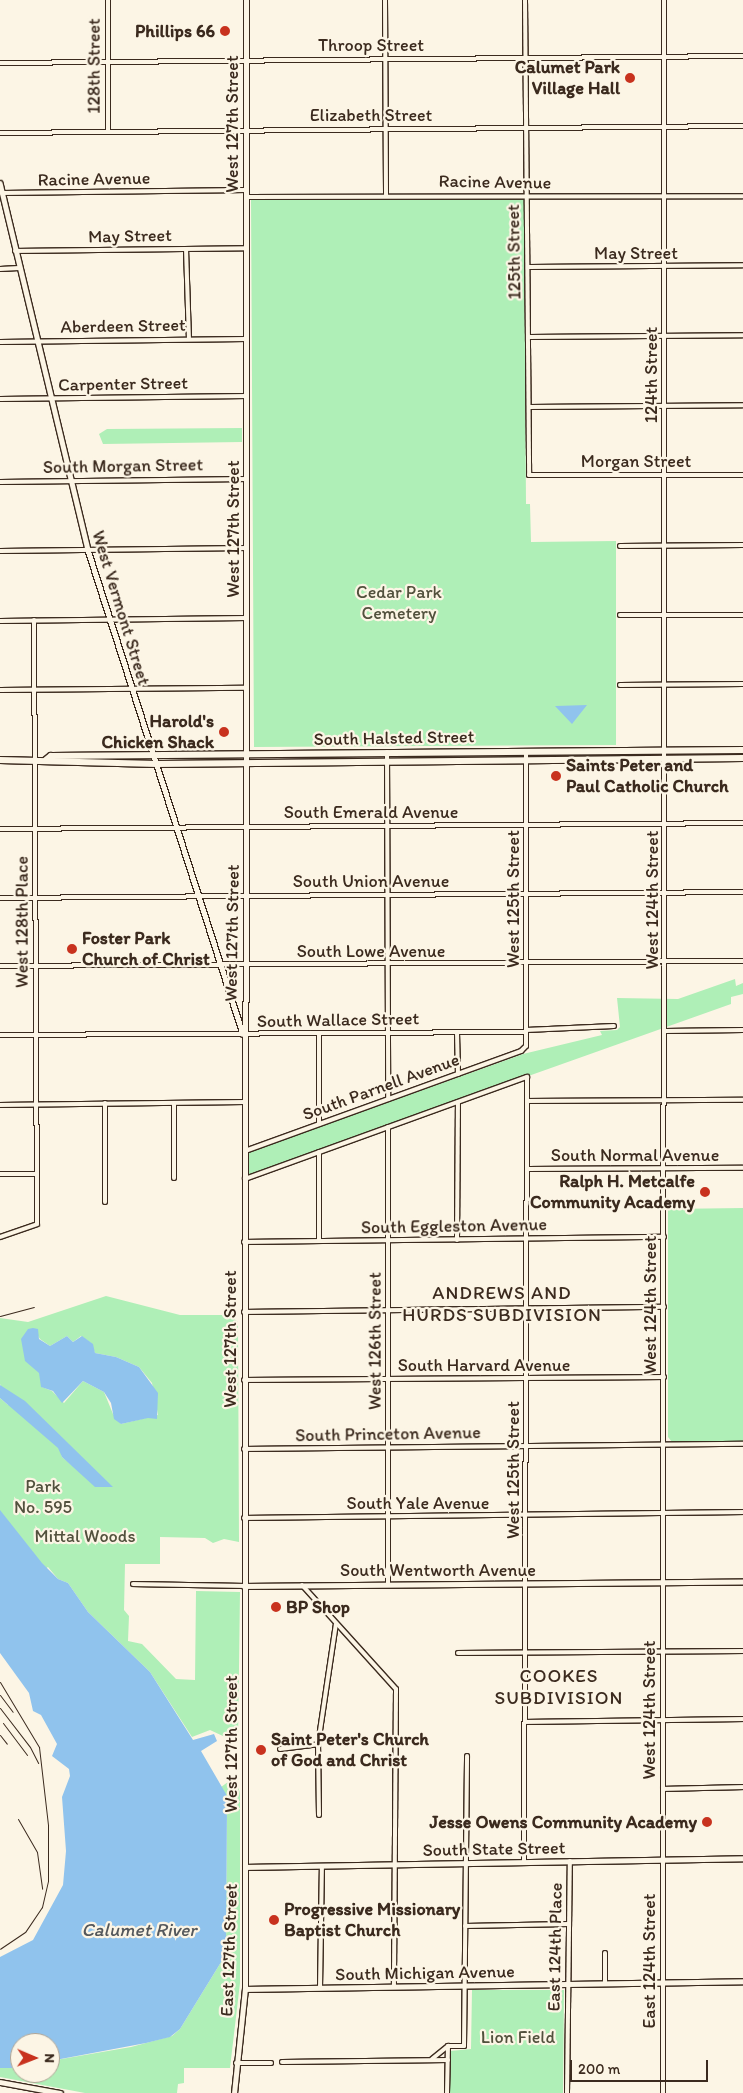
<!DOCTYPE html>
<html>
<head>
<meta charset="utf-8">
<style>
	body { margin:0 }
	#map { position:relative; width:743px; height:2093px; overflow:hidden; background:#fcf5e5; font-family:Itim,sans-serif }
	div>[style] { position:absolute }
	.green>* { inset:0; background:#afefb7 }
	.water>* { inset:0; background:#90c3ed }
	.roads { filter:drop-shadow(1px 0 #3b2a1e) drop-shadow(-1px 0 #3b2a1e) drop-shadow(0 1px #3b2a1e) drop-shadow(0 -1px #3b2a1e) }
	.minor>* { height:4px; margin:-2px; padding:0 2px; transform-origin:2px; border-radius:2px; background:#fcf5e5 }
	.tertiary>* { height:4.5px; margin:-2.25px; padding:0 2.25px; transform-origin:2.25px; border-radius:2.25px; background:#fcf5e5 }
	.secondary>* { height:5px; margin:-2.5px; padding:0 2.5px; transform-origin:2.5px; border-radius:2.5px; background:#fcf5e5 }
	.primary>* { height:5.5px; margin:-2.75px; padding:0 2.75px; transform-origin:2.75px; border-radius:2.75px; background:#fcf5e5 }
	.rail>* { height:1px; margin:-0.5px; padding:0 0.5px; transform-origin:0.5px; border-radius:0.5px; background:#3b2a1e }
	.dots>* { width:14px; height:14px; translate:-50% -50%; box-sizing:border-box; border:2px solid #fcf5e5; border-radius:50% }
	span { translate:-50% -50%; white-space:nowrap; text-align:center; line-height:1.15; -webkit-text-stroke:4.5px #fcf5e5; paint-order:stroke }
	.poi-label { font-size:18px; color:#3b2a1e; font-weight:700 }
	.right { translate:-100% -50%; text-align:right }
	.left { translate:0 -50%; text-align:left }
	.street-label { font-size:18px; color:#3b2a1e }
	.park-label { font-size:18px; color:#52513d }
	.neighbourhood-label { font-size:19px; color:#3b2a1e; letter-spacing:1px }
	.water-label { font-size:19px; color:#54585c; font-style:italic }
	.north { position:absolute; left:10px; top:2033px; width:50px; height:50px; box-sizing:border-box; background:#fcf5e5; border:1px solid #afa495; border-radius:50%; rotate:91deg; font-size:14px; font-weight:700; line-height:20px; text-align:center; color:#3b2a1e }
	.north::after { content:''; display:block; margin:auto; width:18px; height:22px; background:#c8321e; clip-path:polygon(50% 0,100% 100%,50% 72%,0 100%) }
	.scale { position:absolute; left:570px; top:2060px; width:138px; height:22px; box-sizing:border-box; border:2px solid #3b2a1e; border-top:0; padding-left:6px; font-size:15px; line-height:18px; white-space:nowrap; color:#3b2a1e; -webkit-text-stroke:4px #fcf5e5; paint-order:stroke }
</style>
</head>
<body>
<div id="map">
	<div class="green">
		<div style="clip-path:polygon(524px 197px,526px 504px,530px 504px,531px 542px,616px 541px,616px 745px,254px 747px,251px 199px)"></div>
		<div style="clip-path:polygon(242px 428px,242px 442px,103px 444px,99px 434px,107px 429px)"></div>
		<div style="clip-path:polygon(735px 979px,736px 986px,743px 983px,743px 994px,731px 997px,731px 1004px,247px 1176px,247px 1153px,523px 1054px,602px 1035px,600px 1031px,617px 1030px,620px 1027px,617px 998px,678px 999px)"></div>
		<div style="clip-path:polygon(743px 1208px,743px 1441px,672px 1442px,668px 1437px,668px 1209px)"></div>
		<div style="clip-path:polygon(evenodd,106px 1296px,180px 1315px,229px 1315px,238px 1322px,239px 1542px,224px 1539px,213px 1543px,205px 1538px,160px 1537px,160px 1564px,125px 1564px,124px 1610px,129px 1616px,128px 1641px,142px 1644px,176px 1679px,195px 1680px,196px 1591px,240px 1592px,238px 1743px,210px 1730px,192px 1737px,150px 1672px,88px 1612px,68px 1583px,58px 1579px,48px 1567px,44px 1570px,0 1525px,0 1398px,8px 1405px,0 1384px,0 1318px,28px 1322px,106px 1296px,33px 1328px,40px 1339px,50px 1346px,67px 1336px,73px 1342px,81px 1336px,91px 1343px,95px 1353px,116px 1357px,139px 1367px,152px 1383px,158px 1415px,121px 1424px,113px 1414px,104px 1392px,83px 1381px,64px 1403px,52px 1391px,42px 1387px,33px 1328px,106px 1296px,56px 1433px,59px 1436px,112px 1487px,87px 1478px,62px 1457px,56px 1433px)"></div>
		<div style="clip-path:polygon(235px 1777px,240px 1793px,240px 1983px,230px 2068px,184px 2068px,184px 2083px,178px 2084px,177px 2093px,85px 2093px,0 2077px,0 2068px,20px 2068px,20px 2073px,50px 2073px,50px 2061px,131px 2047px,172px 2036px,180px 2029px,226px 1954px,227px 1805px,221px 1787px)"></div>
		<div style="clip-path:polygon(472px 1990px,564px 1990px,563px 2093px,449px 2093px,450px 2051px,471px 2049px)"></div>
	</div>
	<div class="water">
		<div style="clip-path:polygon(587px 705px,572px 724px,555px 706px,556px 706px)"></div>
		<div style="clip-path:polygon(33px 1328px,38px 1329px,39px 1339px,50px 1346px,67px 1336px,73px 1342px,82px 1336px,93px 1344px,95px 1353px,116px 1357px,139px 1367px,158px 1393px,157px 1419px,148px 1418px,121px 1424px,114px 1419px,111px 1403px,104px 1392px,83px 1381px,62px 1403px,53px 1391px,41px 1387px,39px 1373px,25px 1361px,21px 1339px,28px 1329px)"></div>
		<div style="clip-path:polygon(0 1385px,25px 1401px,113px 1487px,95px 1487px,62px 1457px,58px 1448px,0 1398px)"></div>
		<div style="clip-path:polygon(0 1510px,42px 1563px,58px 1579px,68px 1583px,88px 1612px,150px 1672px,193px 1740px,214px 1734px,217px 1741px,201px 1751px,226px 1794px,227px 1805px,226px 1954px,180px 2029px,170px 2037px,146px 2043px,50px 2061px,50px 2043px,20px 2043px,20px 2068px,0 2068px,0 1957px,33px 1940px,63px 1885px,66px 1851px,62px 1797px,70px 1776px,69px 1769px,52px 1756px,57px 1744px,41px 1715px,33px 1711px,29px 1693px,0 1653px)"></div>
	</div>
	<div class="roads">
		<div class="minor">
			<div style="left:385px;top:0;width:195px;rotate:89.7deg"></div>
			<div style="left:525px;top:0;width:475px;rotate:89.5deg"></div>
			<div style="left:529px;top:475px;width:214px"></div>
			<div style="left:0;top:63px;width:743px;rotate:-0.54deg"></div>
			<div style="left:108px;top:132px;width:132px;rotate:-90deg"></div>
			<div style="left:0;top:133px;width:743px;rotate:-0.54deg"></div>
			<div style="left:2px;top:193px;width:244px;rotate:-0.7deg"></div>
			<div style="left:246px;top:197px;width:497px;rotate:-0.1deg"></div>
			<div style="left:186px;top:249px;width:90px;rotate:88.1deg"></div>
			<div style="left:15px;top:251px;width:231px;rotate:-0.7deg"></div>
			<div style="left:529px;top:267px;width:214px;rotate:-0.5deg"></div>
			<div style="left:0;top:269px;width:19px;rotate:-3deg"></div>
			<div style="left:529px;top:337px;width:214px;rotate:-0.5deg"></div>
			<div style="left:0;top:342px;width:246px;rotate:-0.7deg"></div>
			<div style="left:0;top:399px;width:247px;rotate:-0.7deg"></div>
			<div style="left:529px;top:407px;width:214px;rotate:-0.5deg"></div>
			<div style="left:0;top:482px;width:247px;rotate:-0.7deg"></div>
			<div style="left:620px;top:546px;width:123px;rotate:-0.5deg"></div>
			<div style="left:0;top:551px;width:247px;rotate:-0.7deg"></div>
			<div style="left:620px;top:615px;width:123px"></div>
			<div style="left:0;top:621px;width:247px;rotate:-0.7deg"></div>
			<div style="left:620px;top:685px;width:123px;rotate:-0.5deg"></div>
			<div style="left:0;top:690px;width:247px;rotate:-0.5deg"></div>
			<div style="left:387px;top:752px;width:347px;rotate:89.8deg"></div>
			<div style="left:0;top:829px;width:743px;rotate:-0.46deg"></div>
			<div style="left:0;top:898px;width:743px;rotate:-0.46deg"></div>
			<div style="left:0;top:966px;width:743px;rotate:-0.39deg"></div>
			<div style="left:526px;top:1030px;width:88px;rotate:-2.6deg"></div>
			<div style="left:665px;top:1031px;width:78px;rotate:-0.7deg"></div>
			<div style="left:457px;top:1033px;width:41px;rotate:88.6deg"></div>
			<div style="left:319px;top:1034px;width:90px;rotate:90deg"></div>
			<div style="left:0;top:1035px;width:526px;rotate:-0.33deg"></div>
			<div style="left:527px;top:1101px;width:216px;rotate:-0.3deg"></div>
			<div style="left:174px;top:1103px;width:75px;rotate:90deg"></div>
			<div style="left:0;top:1105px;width:243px;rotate:-0.7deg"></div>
			<div style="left:388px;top:1127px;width:457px;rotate:90deg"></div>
			<div style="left:245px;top:1151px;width:294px;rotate:-19.9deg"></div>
			<div style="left:521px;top:1051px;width:7px;rotate:-45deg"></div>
			<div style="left:526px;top:1046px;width:294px;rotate:-90deg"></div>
			<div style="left:319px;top:1152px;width:89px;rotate:90deg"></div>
			<div style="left:527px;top:1169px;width:216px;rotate:-0.3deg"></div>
			<div style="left:0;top:1174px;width:37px"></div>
			<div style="left:245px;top:1179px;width:300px;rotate:-19.9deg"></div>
			<div style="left:527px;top:1077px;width:785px;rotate:90.22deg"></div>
			<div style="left:105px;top:1202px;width:99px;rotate:-90deg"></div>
			<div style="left:0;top:1237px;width:39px;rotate:-19deg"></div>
			<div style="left:37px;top:1224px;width:604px;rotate:-90.28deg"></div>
			<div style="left:457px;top:1240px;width:138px;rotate:-89.6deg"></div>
			<div style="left:244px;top:1242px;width:420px;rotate:-0.7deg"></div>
			<div style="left:244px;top:1312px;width:420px;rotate:-0.7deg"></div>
			<div style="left:244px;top:1380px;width:420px;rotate:-0.4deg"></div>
			<div style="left:244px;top:1449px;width:499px;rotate:-0.6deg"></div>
			<div style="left:244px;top:1518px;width:499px;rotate:-0.7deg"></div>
			<div style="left:133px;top:1584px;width:111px;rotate:1deg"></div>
			<div style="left:302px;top:1585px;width:140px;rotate:47.9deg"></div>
			<div style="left:396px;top:1689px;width:298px;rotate:90.4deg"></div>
			<div style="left:458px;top:1653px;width:285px;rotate:-0.4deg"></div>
			<div style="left:525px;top:1722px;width:218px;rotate:-0.8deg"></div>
			<div style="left:280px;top:1749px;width:38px;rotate:-7deg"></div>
			<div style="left:663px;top:1789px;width:80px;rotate:-1.4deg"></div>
			<div style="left:319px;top:1815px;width:71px;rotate:-90.8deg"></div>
			<div style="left:318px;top:1744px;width:121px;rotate:-81.5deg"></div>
			<div style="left:465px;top:1926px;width:104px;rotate:-1.1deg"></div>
			<div style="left:605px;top:1983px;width:30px;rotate:-90deg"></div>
			<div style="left:320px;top:1988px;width:122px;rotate:-89.1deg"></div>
			<div style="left:448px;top:2046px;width:16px"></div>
			<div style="left:464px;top:2046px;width:290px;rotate:-89.4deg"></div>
			<div style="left:432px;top:2059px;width:21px;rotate:-39deg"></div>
			<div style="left:282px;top:2062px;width:166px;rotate:-0.7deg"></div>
			<div style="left:236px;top:2063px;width:35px"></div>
			<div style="left:447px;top:2093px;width:47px;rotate:-88.8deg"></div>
			<div style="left:567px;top:2093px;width:232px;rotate:-89.3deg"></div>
			<div style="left:663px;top:2093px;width:2093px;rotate:-89.97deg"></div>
		</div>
		<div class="tertiary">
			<div style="left:0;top:183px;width:377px;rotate:76.5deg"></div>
			<div style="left:88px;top:550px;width:508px;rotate:72.24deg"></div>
			<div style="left:244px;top:1586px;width:499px;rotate:-0.5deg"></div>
			<div style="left:245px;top:1867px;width:498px;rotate:-1deg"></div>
		</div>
		<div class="secondary">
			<div style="left:245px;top:1989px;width:498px;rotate:-0.9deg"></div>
			<div style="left:0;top:2082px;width:61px;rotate:10.4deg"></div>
			<div style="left:234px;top:2093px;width:105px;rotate:-84deg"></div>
			<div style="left:245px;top:1989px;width:1989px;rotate:-89.97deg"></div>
		</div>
		<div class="primary">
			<div style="left:0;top:760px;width:157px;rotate:1.5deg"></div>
			<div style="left:157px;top:764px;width:586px;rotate:-0.59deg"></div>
			<div style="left:46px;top:760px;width:6px;rotate:-39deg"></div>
			<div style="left:51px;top:756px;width:692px;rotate:-0.5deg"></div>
		</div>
	</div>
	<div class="rail">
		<div style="left:0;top:1316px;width:35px;rotate:-15deg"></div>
		<div style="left:0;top:1682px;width:76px;rotate:59deg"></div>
		<div style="left:39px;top:1747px;width:79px;rotate:83.4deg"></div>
		<div style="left:48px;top:1825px;width:56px;rotate:90deg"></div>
		<div style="left:48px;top:1881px;width:27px;rotate:103deg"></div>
		<div style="left:42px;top:1907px;width:30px;rotate:124deg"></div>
		<div style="left:25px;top:1932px;width:30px;rotate:146deg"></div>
		<div style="left:0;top:1695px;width:21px;rotate:53deg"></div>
		<div style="left:0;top:1708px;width:49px;rotate:52.4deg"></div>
		<div style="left:30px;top:1747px;width:18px;rotate:63deg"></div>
		<div style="left:3px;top:1723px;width:40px;rotate:53deg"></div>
		<div style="left:0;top:1735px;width:11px;rotate:52deg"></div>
		<div style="left:18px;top:1819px;width:38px;rotate:60deg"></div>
		<div style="left:37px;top:1852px;width:37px;rotate:82deg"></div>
	</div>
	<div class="dots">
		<div style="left:225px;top:31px;background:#c8321e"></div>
		<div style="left:630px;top:78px;background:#c8321e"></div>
		<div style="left:224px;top:732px;background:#c8321e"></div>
		<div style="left:556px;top:776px;background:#c8321e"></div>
		<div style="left:72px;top:949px;background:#c8321e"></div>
		<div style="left:705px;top:1192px;background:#c8321e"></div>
		<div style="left:276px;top:1607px;background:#c8321e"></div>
		<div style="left:261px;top:1750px;background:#c8321e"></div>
		<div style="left:707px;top:1822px;background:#c8321e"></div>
		<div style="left:274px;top:1920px;background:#c8321e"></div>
	</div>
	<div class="poi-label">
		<span class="right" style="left:215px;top:31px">Phillips 66</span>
		<span class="right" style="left:620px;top:78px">Calumet Park<br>Village Hall</span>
		<span class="right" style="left:214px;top:732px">Harold's<br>Chicken Shack</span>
		<span class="left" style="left:566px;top:776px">Saints Peter and<br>Paul Catholic Church</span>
		<span class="left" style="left:82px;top:949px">Foster Park<br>Church of Christ</span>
		<span class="right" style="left:695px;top:1192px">Ralph H. Metcalfe<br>Community Academy</span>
		<span class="left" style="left:286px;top:1607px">BP Shop</span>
		<span class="left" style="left:271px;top:1750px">Saint Peter's Church<br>of God and Christ</span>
		<span class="right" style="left:697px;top:1822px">Jesse Owens Community Academy</span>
		<span class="left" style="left:284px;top:1920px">Progressive Missionary<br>Baptist Church</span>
	</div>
	<div class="street-label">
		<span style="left:371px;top:45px">Throop Street</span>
		<span style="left:94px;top:66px;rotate:-90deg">128th Street</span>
		<span style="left:371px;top:115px">Elizabeth Street</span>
		<span style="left:232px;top:124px;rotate:-90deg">West 127th Street</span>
		<span style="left:94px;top:179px;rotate:-1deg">Racine Avenue</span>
		<span style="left:495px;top:182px;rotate:1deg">Racine Avenue</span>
		<span style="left:130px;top:236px;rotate:-1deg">May Street</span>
		<span style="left:514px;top:252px;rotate:-91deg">125th Street</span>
		<span style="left:636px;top:253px">May Street</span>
		<span style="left:123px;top:326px;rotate:-1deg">Aberdeen Street</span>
		<span style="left:651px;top:375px;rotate:-90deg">124th Street</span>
		<span style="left:123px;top:384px;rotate:-1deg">Carpenter Street</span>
		<span style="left:636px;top:461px">Morgan Street</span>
		<span style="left:123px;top:466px;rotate:-1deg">South Morgan Street</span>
		<span style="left:233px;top:529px;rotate:-90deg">West 127th Street</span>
		<span style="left:121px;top:608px;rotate:73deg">West Vermont Street</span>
		<span style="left:394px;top:738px;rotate:-1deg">South Halsted Street</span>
		<span style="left:371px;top:812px">South Emerald Avenue</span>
		<span style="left:371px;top:881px">South Union Avenue</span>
		<span style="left:513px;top:899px;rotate:-90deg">West 125th Street</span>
		<span style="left:652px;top:900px;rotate:-90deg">West 124th Street</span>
		<span style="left:22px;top:922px;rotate:-90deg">West 128th Place</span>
		<span style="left:232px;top:933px;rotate:-89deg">West 127th Street</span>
		<span style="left:371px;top:951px">South Lowe Avenue</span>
		<span style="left:338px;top:1020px;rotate:-1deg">South Wallace Street</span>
		<span style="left:381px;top:1087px;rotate:-20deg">South Parnell Avenue</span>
		<span style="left:635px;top:1155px">South Normal Avenue</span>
		<span style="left:454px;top:1226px;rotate:-1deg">South Eggleston Avenue</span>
		<span style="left:650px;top:1305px;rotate:-90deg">West 124th Street</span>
		<span style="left:230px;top:1339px;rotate:-90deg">West 127th Street</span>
		<span style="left:375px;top:1341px;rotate:-90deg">West 126th Street</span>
		<span style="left:484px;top:1365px">South Harvard Avenue</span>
		<span style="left:388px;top:1434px;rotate:-1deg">South Princeton Avenue</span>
		<span style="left:513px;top:1470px;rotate:-90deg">West 125th Street</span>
		<span style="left:418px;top:1503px">South Yale Avenue</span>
		<span style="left:438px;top:1570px">South Wentworth Avenue</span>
		<span style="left:649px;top:1710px;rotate:-90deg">West 124th Street</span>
		<span style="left:231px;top:1744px;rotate:-90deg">West 127th Street</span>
		<span style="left:494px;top:1849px;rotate:-1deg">South State Street</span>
		<span style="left:555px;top:1947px;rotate:-89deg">East 124th Place</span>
		<span style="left:229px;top:1950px;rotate:-88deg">East 127th Street</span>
		<span style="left:649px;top:1961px;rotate:-90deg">East 124th Street</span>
		<span style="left:425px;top:1973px;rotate:-1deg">South Michigan Avenue</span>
	</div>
	<div class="park-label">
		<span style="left:399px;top:603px">Cedar Park<br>Cemetery</span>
		<span style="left:43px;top:1497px">Park<br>No. 595</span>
		<span style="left:85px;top:1536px">Mittal Woods</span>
		<span style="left:518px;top:2037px">Lion Field</span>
	</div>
	<div class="neighbourhood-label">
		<span style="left:502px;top:1304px">ANDREWS AND<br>HURDS SUBDIVISION</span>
		<span style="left:559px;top:1687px">COOKES<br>SUBDIVISION</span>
	</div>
	<div class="water-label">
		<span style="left:139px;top:1930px">Calumet River</span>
	</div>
	<div class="north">N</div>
	<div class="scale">200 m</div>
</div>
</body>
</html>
